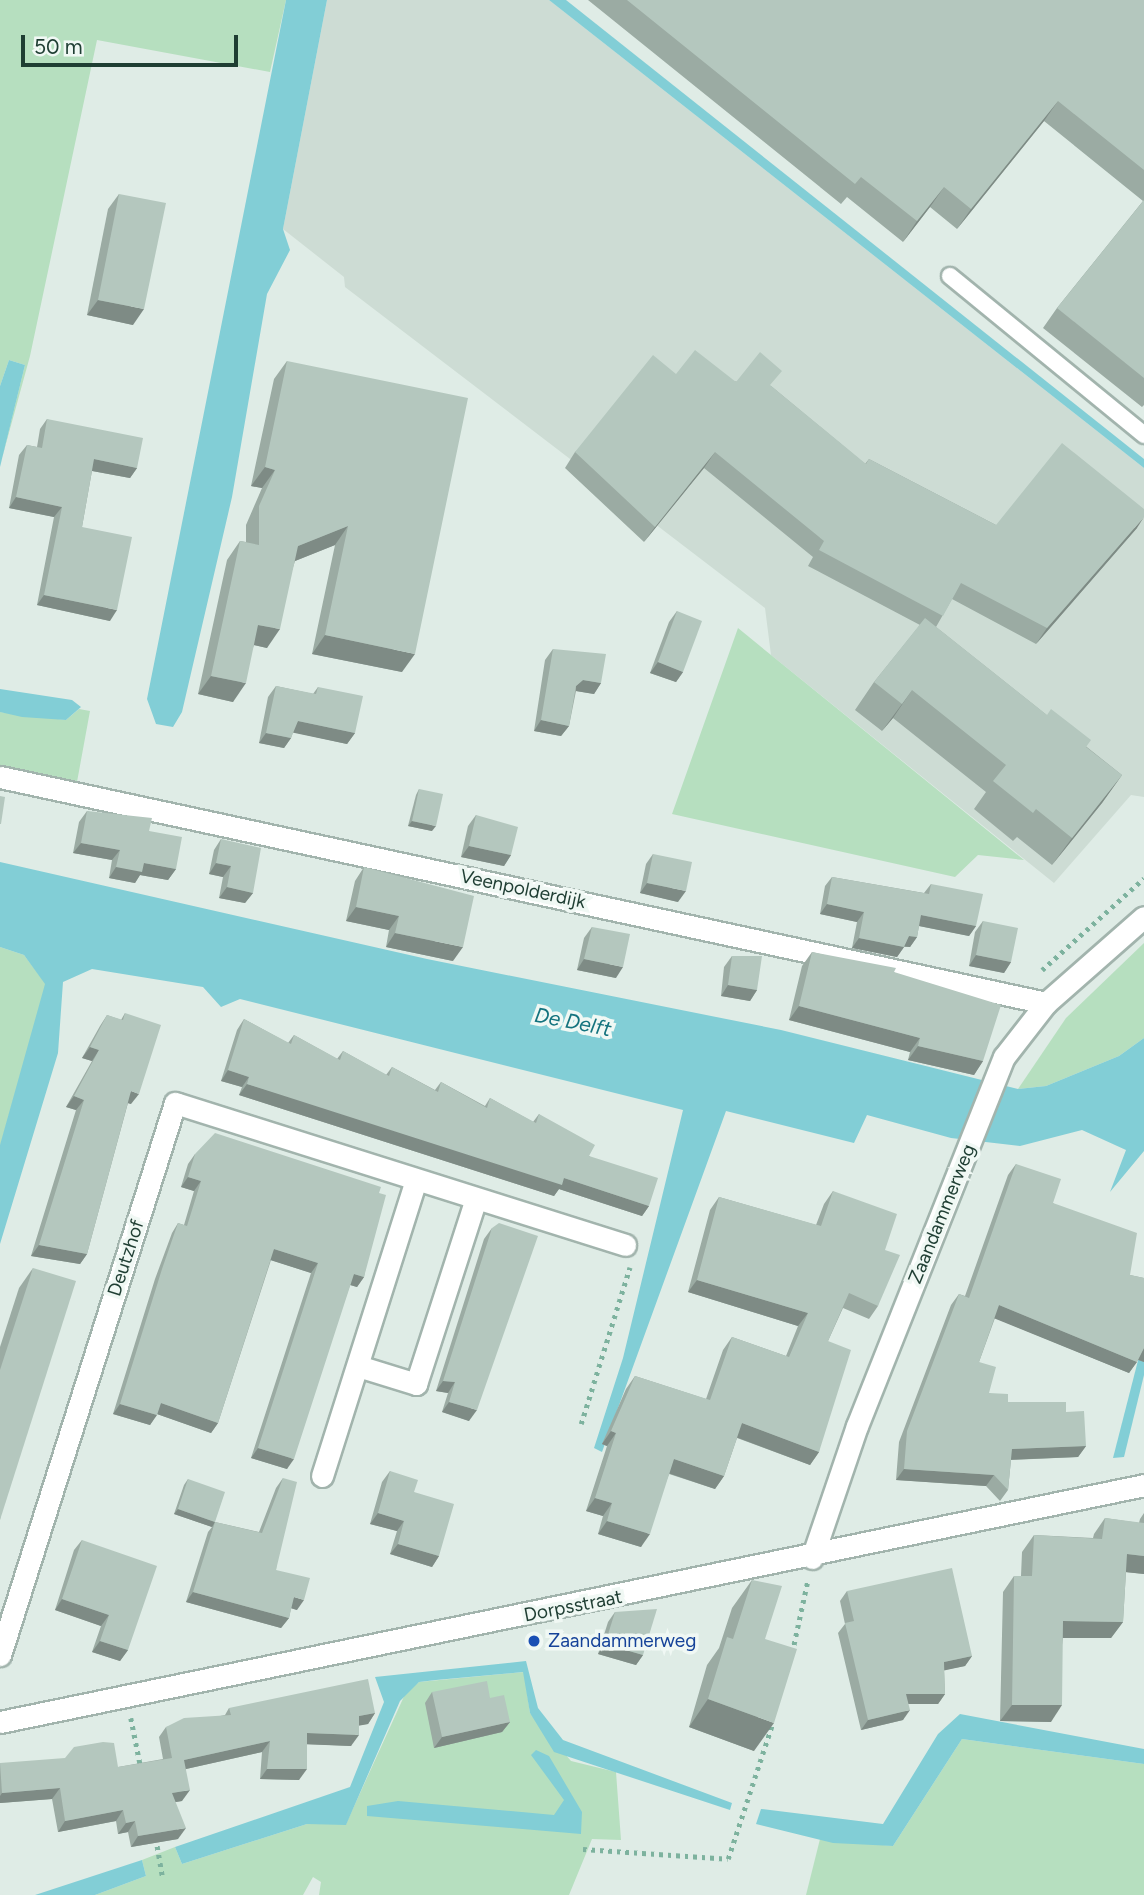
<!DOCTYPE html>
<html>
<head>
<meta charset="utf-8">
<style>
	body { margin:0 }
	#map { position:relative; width:1144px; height:1895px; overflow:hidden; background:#dfece6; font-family:Figtree,sans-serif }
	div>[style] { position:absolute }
	.built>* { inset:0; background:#cddcd4 }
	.green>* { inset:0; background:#b6dfbf }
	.water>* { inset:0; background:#82ced6 }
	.path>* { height:4.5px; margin-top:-2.25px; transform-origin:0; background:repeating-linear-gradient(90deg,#7db29e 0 3.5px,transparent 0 8.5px) }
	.roads { filter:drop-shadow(2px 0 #a2b4ad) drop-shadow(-2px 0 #a2b4ad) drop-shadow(0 2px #a2b4ad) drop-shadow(0 -2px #a2b4ad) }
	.service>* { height:16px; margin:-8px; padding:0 8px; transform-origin:8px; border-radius:8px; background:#fff }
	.minor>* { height:21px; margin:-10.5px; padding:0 10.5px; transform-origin:10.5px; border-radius:10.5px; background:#fff }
	.tertiary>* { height:21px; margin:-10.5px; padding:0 10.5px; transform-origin:10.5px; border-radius:10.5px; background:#fff }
	.wall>* { inset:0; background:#9baba3 }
	.shaded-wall>* { inset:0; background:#7e8b85 }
	.building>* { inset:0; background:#b4c7be }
	.dots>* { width:19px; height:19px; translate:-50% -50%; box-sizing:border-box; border:4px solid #f0f8f4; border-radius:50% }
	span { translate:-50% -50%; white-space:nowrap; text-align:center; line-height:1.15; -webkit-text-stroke:7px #f0f8f4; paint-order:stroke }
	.street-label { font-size:19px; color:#1f3e33 }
	.transit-label { font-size:19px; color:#164399 }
	.left { translate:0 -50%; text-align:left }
	.water-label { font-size:21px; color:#14737e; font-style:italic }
	.scale { position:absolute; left:21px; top:35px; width:217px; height:32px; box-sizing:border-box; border:4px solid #1f3e33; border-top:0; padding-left:9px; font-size:21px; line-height:24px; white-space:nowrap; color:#1f3e33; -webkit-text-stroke:5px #f0f8f4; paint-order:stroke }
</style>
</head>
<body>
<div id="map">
	<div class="built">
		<div style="clip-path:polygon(327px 0,549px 0,1144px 468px,1144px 797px,1131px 795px,1054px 883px,771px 655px,765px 608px,345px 287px,344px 277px,283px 229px)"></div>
	</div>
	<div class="green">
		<div style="clip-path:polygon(0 0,286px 0,270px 72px,97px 40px,30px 356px,2px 458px,25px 365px,9px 360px,0 386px)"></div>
		<div style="clip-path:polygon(738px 628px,771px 655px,1024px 860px,978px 855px,955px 877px,672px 814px)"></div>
		<div style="clip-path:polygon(79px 709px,90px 711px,77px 782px,0 766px,0 712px,66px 720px)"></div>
		<div style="clip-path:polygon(1144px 943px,1144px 1038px,1119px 1056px,1046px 1086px,1018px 1089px,1066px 1018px)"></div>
		<div style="clip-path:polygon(0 947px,24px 955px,46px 984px,0 1147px)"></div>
		<div style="clip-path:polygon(524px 1672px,530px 1713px,571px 1761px,616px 1772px,621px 1840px,592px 1839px,569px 1895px,319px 1895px,321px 1882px,313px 1877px,303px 1895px,95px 1895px,146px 1876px,142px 1860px,175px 1847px,182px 1864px,307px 1824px,346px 1824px,406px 1692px,419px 1682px)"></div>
		<div style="clip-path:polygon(962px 1739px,1144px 1764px,1144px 1895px,806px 1895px,820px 1839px,893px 1846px)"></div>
	</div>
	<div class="water">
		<div style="clip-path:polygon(286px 0,327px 0,283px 229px,290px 250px,267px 294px,232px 497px,182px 712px,173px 727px,156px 724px,147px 699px)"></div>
		<div style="clip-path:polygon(549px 0,566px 0,1144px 459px,1144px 468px)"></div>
		<div style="clip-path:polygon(9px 360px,25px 365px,0 467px,0 386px)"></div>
		<div style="clip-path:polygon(0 689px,72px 700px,81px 707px,66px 720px,22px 717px,0 712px)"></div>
		<div style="clip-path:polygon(0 862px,427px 959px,781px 1030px,1018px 1089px,1046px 1086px,1119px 1056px,1144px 1038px,1144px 1151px,1110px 1192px,1126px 1150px,1082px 1130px,1020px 1146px,951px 1138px,867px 1115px,854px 1143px,726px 1111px,602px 1452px,594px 1448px,623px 1358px,683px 1110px,240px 999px,221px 1007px,203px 987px,92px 969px,63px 982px,58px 1053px,0 1244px,0 1145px,45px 984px,24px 955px,0 947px)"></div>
		<div style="clip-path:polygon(1144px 1337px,1144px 1375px,1124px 1457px,1113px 1458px)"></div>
		<div style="clip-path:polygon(526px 1661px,538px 1708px,563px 1740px,732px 1803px,730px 1810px,554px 1752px,530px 1713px,523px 1672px,436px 1680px,419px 1682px,400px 1701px,346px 1825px,307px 1824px,182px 1864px,175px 1847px,350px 1787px,384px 1702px,375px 1677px)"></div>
		<div style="clip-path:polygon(960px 1714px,1144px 1749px,1144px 1764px,962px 1739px,893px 1846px,833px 1843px,756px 1824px,761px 1809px,883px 1824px,938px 1734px)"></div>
		<div style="clip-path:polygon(536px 1750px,549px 1756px,582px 1812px,581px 1834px,367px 1816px,367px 1806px,398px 1801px,554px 1815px,564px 1800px,531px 1755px)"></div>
		<div style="clip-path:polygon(142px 1860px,146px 1876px,95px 1895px,35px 1895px)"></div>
	</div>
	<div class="path">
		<div style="left:1042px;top:970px;width:137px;rotate:-42deg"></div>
		<div style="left:581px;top:1424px;width:164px;rotate:-72.7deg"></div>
		<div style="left:792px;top:1653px;width:76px;rotate:-77.8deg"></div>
		<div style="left:131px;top:1718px;width:51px;rotate:78.7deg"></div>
		<div style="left:156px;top:1838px;width:42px;rotate:80.3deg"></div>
		<div style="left:583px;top:1849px;width:145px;rotate:3.9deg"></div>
		<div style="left:728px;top:1859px;width:144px;rotate:-71.8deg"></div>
	</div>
	<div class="roads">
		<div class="service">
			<div style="left:950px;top:276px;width:251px;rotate:39.3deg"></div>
		</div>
		<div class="minor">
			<div style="left:0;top:777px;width:1070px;rotate:12.19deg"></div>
			<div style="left:358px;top:1366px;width:61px;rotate:17.2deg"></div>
			<div style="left:416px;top:1384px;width:195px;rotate:-72.1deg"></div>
			<div style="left:322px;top:1476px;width:311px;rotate:-72.4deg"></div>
			<div style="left:0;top:1655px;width:579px;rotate:-72.41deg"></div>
			<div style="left:175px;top:1103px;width:472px;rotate:17.5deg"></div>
		</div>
		<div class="tertiary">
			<div style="left:812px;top:1558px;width:139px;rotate:-71.2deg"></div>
			<div style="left:857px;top:1426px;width:397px;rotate:-68.3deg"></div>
			<div style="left:1004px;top:1057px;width:68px;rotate:-52.1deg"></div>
			<div style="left:1046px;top:1003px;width:130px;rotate:-41.3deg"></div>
			<div style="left:0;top:1722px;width:1168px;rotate:-11.7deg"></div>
		</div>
	</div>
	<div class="wall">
		<div style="clip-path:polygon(588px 0,1144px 0,1144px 405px,1142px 407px,1043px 328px,1057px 308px,1143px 201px,1044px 121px,957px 229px,930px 207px,903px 242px,847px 197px,841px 204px)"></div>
		<div style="clip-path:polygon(119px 194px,133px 325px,87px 315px,108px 209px)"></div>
		<div style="clip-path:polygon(287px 361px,402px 672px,312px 654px,335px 545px,295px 561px,267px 648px,254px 645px,233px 702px,198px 694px,227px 560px,240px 541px,246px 542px,246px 525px,262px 488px,251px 486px,274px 379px)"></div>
		<div style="clip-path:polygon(676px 374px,771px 386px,865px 464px,869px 459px,996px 525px,1137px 528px,1036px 644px,952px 599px,936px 627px,1122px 775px,1102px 803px,1052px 865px,1017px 837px,1013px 841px,974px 809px,986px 792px,893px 718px,882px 731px,855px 710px,874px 682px,920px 625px,808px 566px,813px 557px,704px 468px,644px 542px,565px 468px,575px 452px)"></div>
		<div style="clip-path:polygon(47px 419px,137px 468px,130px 478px,92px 471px,82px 527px,110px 621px,37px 605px,54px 517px,9px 508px,19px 455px,27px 445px,37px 447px,40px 429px)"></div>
		<div style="clip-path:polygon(677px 611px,683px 672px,676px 682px,650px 673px,669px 622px)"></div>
		<div style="clip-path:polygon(553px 649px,601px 683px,594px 694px,576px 691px,569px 726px,561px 736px,534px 731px,545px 660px)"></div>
		<div style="clip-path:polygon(276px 686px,313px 694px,318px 687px,355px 733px,347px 744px,293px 732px,291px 738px,284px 748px,259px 743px,268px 697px)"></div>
		<div style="clip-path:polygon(419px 789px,432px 831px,408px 826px,416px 795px)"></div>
		<div style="clip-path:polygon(87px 811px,149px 831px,176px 869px,168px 880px,140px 875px,135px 883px,109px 878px,112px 860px,73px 853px,79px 822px)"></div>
		<div style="clip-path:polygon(476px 815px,511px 855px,504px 866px,461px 857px,468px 826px)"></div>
		<div style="clip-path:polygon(221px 839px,253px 893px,245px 903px,219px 898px,223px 877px,209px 874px,214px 850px)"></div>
		<div style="clip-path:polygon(653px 854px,678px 902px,640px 893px,646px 864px)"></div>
		<div style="clip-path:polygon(364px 867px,453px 961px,386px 947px,389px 930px,346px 921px,355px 881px)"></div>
		<div style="clip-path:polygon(832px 877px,924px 893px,931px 884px,976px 926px,969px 936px,919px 926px,917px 937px,910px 947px,904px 947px,897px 957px,852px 948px,857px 922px,820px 914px,825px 886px)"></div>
		<div style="clip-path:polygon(983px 921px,1011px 962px,1004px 973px,969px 966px,975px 932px)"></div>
		<div style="clip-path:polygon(592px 927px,616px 978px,577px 970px,584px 938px)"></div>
		<div style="clip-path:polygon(812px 952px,894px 972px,983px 1061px,974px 1075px,908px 1060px,910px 1052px,789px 1020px,802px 966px)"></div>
		<div style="clip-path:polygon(732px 956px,757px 990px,750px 1001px,721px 996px,724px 967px)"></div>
		<div style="clip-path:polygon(125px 1013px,131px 1104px,128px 1103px,87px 1254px,80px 1264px,31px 1256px,76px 1110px,66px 1107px,92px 1061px,82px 1058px,100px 1026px,107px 1015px,121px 1020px)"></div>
		<div style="clip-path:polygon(244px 1019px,288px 1043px,294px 1035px,337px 1059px,343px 1051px,386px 1075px,392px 1067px,435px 1090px,441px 1082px,485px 1106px,490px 1098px,533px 1122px,539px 1114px,649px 1206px,642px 1216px,559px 1189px,554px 1196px,239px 1095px,242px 1087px,221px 1081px,237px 1030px)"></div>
		<div style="clip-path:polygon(195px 1154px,379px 1193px,364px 1277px,357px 1287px,350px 1285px,287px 1469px,251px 1458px,311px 1273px,271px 1260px,218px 1423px,211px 1433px,157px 1414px,150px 1425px,113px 1414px,155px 1279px,172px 1233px,178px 1223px,184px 1225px,194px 1191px,181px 1187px,188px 1164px)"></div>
		<div style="clip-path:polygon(1016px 1164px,1053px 1203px,1130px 1275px,1144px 1278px,1144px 1362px,1138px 1360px,1129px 1373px,995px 1318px,979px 1362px,989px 1393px,1008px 1402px,1066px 1412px,1086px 1446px,1078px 1457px,1011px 1460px,1008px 1490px,1000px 1501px,986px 1486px,896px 1480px,899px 1442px,951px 1305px,959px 1294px,965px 1296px,1008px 1175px)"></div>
		<div style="clip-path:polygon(833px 1191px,885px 1250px,878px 1306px,869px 1319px,843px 1308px,828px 1341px,819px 1452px,810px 1465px,737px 1438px,724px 1476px,715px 1489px,669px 1474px,641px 1547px,598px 1534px,603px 1516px,586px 1511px,607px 1446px,602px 1444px,626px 1389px,635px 1376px,706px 1399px,723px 1350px,732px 1337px,786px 1356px,798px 1326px,688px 1292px,710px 1210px,719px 1197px,816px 1225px,824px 1204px)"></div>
		<div style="clip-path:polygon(492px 1228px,469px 1421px,442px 1412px,448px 1393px,436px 1391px,484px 1239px)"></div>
		<div style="clip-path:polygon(33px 1268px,0 1520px,0 1347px,19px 1288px)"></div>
		<div style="clip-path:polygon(390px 1471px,414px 1492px,439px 1556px,432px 1567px,390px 1554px,397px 1531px,370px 1524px,382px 1482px)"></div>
		<div style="clip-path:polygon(283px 1478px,276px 1570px,297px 1610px,291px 1608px,289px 1618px,281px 1628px,186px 1602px,208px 1532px,212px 1527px,174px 1514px,184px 1485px,188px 1479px,215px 1522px,259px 1532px,276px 1488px)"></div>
		<div style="clip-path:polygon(1144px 1513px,1144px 1574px,1126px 1572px,1123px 1622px,1111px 1638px,1063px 1638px,1051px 1722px,1000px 1721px,1003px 1592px,1014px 1576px,1021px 1576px,1022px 1552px,1034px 1535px,1093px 1538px,1094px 1534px,1105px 1518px,1139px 1523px,1140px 1519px)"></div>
		<div style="clip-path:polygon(82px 1540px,128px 1650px,120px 1661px,92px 1652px,101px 1626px,55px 1610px,74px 1550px)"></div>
		<div style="clip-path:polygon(752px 1580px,765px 1639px,754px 1751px,689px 1727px,707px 1665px,719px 1648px,732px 1608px)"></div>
		<div style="clip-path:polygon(847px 1591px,972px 1656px,965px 1666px,944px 1670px,945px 1694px,938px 1704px,908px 1704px,903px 1720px,861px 1730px,838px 1633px,845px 1624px,840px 1601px)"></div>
		<div style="clip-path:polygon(615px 1612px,643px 1655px,636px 1665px,598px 1654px,608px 1622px)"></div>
		<div style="clip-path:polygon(432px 1692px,490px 1698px,510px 1722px,502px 1732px,434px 1748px,425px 1703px)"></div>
		<div style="clip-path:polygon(229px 1708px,375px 1713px,368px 1724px,359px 1725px,351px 1746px,307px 1744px,299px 1780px,260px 1779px,262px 1752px,186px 1769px,182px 1801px,175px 1802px,178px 1839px,131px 1847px,128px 1832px,118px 1834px,116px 1821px,58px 1832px,52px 1799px,0 1803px,0 1763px,118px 1767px,163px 1759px,159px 1737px,166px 1727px,225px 1715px)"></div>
	</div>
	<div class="shaded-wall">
		<div style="clip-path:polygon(1058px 101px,1044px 121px,957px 229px,971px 209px)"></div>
		<div style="clip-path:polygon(944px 187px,930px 207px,903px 242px,917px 221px)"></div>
		<div style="clip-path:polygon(98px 300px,144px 309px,133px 325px,87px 315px)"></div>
		<div style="clip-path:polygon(715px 452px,704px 468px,644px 542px,655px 527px)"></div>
		<div style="clip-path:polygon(94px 459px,137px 468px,130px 478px,87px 470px)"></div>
		<div style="clip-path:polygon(265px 467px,275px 470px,262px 488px,251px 486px)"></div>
		<div style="clip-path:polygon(16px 497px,62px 507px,54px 517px,9px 508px)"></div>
		<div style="clip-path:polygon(1144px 517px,1137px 528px,1036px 644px,1047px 628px)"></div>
		<div style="clip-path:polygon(348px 526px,335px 545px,285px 565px,298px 546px)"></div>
		<div style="clip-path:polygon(44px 595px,117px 610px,110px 621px,37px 605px)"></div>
		<div style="clip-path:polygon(258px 625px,280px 629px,267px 648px,245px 643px)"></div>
		<div style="clip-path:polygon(325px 635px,415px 654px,402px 672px,312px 654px)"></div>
		<div style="clip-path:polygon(658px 662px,683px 672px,676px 682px,650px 673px)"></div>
		<div style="clip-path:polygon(211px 676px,246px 683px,233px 702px,198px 694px)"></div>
		<div style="clip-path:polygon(583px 680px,601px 683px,594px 694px,576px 691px,576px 686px)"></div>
		<div style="clip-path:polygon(912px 690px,893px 718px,882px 731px,902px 704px)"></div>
		<div style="clip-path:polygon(541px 720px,569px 726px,561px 736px,534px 731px)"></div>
		<div style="clip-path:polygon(298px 721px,355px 733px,347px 744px,290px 732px)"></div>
		<div style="clip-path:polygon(266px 733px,291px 738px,284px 748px,259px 743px)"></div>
		<div style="clip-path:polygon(1122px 775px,1102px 803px,1052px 865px,1072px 838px)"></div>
		<div style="clip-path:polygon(412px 821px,436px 826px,432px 831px,408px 826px)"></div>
		<div style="clip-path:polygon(81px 843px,120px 850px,112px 860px,73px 853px)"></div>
		<div style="clip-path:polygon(469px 846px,511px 855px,504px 866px,461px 857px)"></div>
		<div style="clip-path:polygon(144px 863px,176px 869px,168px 880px,140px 875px,135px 883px,109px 878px,116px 867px)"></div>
		<div style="clip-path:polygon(216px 863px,231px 866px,223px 877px,209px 874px)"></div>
		<div style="clip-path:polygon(647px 883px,686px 891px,678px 902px,640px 893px)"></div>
		<div style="clip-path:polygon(227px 887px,253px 893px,245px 903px,219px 898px)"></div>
		<div style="clip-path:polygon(827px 904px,864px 912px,857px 922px,820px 914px)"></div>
		<div style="clip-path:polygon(356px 907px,399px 916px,389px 930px,346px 921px)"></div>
		<div style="clip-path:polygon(921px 915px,976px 926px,969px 936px,914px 925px)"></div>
		<div style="clip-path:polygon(395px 933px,463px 947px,453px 961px,386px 947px)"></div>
		<div style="clip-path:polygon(909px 936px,917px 937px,910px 947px,902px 946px)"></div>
		<div style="clip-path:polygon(859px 938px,904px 947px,897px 957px,852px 948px)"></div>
		<div style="clip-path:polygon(976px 955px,1011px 962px,1004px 973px,969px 966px)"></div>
		<div style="clip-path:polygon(584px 959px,623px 967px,616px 978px,577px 970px)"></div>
		<div style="clip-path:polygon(728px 985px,757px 990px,750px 1001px,721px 996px)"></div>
		<div style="clip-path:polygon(799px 1006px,920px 1038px,910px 1052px,789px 1020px)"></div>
		<div style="clip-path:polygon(918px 1046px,983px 1061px,974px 1075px,908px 1060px)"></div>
		<div style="clip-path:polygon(90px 1047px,99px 1050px,92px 1061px,82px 1058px)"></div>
		<div style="clip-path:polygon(228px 1070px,249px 1077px,242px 1087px,221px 1081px)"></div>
		<div style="clip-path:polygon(247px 1084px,564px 1178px,649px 1206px,642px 1216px,559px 1189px,554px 1196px,239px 1095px)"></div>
		<div style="clip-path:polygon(131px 1091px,139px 1094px,131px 1104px,124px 1102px)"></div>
		<div style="clip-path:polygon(74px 1096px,84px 1100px,76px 1110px,66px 1107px)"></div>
		<div style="clip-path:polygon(188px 1177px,201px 1181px,194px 1191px,181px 1187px)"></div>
		<div style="clip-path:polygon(39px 1245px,87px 1254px,80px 1264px,31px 1256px)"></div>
		<div style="clip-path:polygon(274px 1249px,318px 1263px,311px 1273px,267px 1259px)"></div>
		<div style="clip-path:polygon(354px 1274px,364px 1277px,357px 1287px,347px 1284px)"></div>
		<div style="clip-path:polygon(697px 1280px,808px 1313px,798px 1326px,688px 1292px)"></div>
		<div style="clip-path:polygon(999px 1305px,1137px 1362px,1129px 1373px,991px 1317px)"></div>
		<div style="clip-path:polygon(1144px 1348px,1144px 1362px,1136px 1359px)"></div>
		<div style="clip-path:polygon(443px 1381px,455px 1382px,448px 1393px,436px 1391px)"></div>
		<div style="clip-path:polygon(449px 1402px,477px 1410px,469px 1421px,442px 1412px)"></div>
		<div style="clip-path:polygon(161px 1403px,218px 1423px,211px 1433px,154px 1413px)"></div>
		<div style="clip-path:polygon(120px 1404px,157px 1415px,150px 1425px,113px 1414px)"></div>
		<div style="clip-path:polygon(742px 1423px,819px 1452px,810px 1465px,733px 1436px)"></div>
		<div style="clip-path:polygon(611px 1431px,616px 1433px,607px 1446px,602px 1444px)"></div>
		<div style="clip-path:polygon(1086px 1446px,1078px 1457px,1004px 1460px,1012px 1449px)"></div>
		<div style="clip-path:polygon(258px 1448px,294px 1459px,287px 1469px,251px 1458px)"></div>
		<div style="clip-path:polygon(674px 1459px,724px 1476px,715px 1489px,665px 1472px)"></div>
		<div style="clip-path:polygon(904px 1469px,994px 1475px,986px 1486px,896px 1480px)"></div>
		<div style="clip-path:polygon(595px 1498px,612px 1503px,603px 1516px,586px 1511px)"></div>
		<div style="clip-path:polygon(178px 1509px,215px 1522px,212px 1527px,174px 1514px)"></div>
		<div style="clip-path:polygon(378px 1513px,404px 1521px,397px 1531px,370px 1524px)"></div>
		<div style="clip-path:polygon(607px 1521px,650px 1534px,641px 1547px,598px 1534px)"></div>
		<div style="clip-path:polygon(398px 1544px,439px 1556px,432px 1567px,390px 1554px)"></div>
		<div style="clip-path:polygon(1127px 1554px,1144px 1556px,1144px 1574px,1115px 1571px)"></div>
		<div style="clip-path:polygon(193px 1592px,289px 1618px,281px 1628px,186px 1602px)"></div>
		<div style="clip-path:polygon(294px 1597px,304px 1600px,297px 1610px,287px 1607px)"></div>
		<div style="clip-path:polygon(62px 1599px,109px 1615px,101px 1626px,55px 1610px)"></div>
		<div style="clip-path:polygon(1063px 1621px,1123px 1622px,1111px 1638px,1052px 1638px)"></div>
		<div style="clip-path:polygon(100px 1641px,128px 1650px,120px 1661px,92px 1652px)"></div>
		<div style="clip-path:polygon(605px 1644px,643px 1655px,636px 1665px,598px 1654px)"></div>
		<div style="clip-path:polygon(972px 1656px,965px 1666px,937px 1672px,944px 1662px)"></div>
		<div style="clip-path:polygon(906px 1694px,945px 1694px,938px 1704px,899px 1704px)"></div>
		<div style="clip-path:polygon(708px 1699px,774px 1723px,754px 1751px,689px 1727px)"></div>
		<div style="clip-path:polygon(1012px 1705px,1062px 1705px,1051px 1722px,1000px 1721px)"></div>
		<div style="clip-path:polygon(910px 1710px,903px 1720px,861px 1730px,868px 1720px)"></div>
		<div style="clip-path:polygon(375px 1713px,368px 1724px,352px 1727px,359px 1716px)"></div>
		<div style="clip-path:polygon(510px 1722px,502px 1732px,434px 1748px,442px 1737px)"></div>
		<div style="clip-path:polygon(307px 1733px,359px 1735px,351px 1746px,299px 1744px)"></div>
		<div style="clip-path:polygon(270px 1741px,262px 1752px,177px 1771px,184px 1760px)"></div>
		<div style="clip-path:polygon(267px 1769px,307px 1769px,299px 1780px,260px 1779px)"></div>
		<div style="clip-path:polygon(60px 1788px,52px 1799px,0 1803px,0 1796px,2px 1793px)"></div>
		<div style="clip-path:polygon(190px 1790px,182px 1801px,164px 1804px,172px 1793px)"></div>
		<div style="clip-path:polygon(123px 1810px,116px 1821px,58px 1832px,65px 1821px)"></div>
		<div style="clip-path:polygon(135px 1821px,128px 1832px,118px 1834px,126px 1823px)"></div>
		<div style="clip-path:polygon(186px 1828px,178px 1839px,131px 1847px,138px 1836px)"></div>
	</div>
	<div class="building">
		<div style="clip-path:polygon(627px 0,1144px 0,1144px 170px,1058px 101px,971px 209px,944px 187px,917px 221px,861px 177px,855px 184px)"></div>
		<div style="clip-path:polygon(119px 194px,166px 203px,144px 309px,98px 300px)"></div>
		<div style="clip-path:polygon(1144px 200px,1144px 378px,1057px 308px)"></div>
		<div style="clip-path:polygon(695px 350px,736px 382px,760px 352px,782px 371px,770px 385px,866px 464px,869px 459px,996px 525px,1062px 443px,1144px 509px,1144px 517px,1047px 628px,961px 583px,943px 616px,819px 550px,824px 541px,715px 452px,655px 527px,575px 452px,653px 355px,676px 374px)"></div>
		<div style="clip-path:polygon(287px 361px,468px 398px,415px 654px,325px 635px,348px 526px,298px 546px,280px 629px,258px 625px,246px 683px,211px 676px,240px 541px,259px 545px,259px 506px,275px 470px,265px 467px)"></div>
		<div style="clip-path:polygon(47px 419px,143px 438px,137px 468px,94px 459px,82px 527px,132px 537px,117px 610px,44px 595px,62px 507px,16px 497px,27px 445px,42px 448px)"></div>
		<div style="clip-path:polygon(677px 611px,702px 621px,683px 672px,658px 662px)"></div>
		<div style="clip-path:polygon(925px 618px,1047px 715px,1051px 709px,1091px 740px,1086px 747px,1122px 775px,1072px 838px,1036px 809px,1033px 813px,993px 781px,1006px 765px,912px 690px,902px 704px,874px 682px)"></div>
		<div style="clip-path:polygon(553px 649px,606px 654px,601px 683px,583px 680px,576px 686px,569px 726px,541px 720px)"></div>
		<div style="clip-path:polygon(276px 686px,316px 694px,318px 687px,363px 696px,355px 733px,298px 721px,291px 738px,266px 733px)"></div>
		<div style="clip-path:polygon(419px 789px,443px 794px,436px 826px,412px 821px)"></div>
		<div style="clip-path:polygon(0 796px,5px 797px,1px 824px,0 824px)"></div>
		<div style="clip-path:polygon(87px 811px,152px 818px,149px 831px,182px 837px,176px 869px,144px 863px,142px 872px,116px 867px,120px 850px,81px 843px)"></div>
		<div style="clip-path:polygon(476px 815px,518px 827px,511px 855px,469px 846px)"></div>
		<div style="clip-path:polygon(221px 839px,261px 848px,253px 893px,227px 887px,231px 866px,216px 863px)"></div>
		<div style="clip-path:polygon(653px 854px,692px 862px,686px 891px,647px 883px)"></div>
		<div style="clip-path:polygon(364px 867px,474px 896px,463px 947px,395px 933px,399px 916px,356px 907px)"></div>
		<div style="clip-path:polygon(832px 877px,929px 894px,931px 884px,983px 894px,976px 926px,921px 915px,917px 937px,909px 936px,904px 947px,859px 938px,864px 912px,827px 904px)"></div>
		<div style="clip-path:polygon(983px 921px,1018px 928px,1011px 962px,976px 955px)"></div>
		<div style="clip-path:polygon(592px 927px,630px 934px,623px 967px,584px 959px)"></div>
		<div style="clip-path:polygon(812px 952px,896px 968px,894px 972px,1001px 1005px,983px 1061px,918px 1046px,920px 1038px,799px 1006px)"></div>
		<div style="clip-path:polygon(732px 956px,762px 956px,757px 990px,728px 985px)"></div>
		<div style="clip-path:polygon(125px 1013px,161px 1025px,139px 1094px,131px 1091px,87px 1254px,39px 1245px,84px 1100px,74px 1096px,99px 1050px,90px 1047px,107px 1015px,123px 1020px)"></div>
		<div style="clip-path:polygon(244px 1019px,291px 1044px,294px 1035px,340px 1060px,343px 1051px,389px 1076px,392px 1067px,438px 1092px,441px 1082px,487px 1108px,490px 1098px,536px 1123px,539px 1114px,595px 1145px,589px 1156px,658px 1178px,649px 1206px,564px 1178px,562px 1185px,247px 1084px,249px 1077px,228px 1070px)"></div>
		<div style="clip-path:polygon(215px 1133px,381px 1187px,379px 1193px,386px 1195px,364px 1277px,354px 1274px,294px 1459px,258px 1448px,318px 1263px,274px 1249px,218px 1423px,161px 1403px,157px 1415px,120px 1404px,162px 1269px,178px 1223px,187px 1226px,201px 1181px,188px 1177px,195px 1154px)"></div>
		<div style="clip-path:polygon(1016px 1164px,1061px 1179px,1053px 1203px,1137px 1233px,1130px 1275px,1144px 1278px,1144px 1348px,1137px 1362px,999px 1305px,979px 1362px,996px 1367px,989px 1393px,1008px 1394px,1008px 1402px,1066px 1402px,1066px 1412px,1084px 1411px,1086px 1446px,1012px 1449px,1008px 1490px,994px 1475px,904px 1469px,907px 1431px,959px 1294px,969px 1298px)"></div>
		<div style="clip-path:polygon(833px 1191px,897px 1214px,885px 1250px,900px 1255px,878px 1306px,849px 1293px,828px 1341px,851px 1350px,819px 1452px,742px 1423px,724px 1476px,674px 1459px,650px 1534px,607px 1521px,612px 1503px,595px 1498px,616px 1433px,611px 1431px,635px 1376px,710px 1400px,732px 1337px,789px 1357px,808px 1313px,697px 1280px,719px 1197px,821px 1226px)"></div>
		<div style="clip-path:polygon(499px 1223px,538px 1236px,477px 1410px,449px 1402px,455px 1382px,443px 1381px,492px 1228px)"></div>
		<div style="clip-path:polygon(33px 1268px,76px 1281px,0 1520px,0 1370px)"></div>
		<div style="clip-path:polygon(390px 1471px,418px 1480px,414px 1492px,454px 1504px,439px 1556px,398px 1544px,404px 1521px,378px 1513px)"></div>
		<div style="clip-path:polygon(283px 1478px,297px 1482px,276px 1570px,310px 1578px,304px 1600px,294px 1597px,289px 1618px,193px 1592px,215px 1522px,262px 1533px)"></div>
		<div style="clip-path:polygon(188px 1479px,225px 1492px,215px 1522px,178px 1509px)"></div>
		<div style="clip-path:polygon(1105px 1518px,1144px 1523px,1144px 1556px,1127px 1554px,1123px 1622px,1063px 1621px,1062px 1705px,1012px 1705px,1014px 1576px,1032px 1576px,1034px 1535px,1102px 1539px)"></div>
		<div style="clip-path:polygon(82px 1540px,157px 1566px,128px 1650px,100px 1641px,109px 1615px,62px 1599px)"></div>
		<div style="clip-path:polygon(952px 1568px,972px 1656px,944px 1662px,945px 1694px,906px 1694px,910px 1710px,868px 1720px,845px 1623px,854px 1621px,847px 1591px)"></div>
		<div style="clip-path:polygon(752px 1580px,782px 1586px,765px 1639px,797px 1649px,774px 1723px,708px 1699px,727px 1637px,733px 1639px)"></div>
		<div style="clip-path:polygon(657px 1609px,643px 1655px,605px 1644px,615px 1612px)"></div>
		<div style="clip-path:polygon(368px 1679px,375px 1713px,359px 1716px,359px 1735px,307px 1733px,307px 1769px,267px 1769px,270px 1741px,184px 1760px,190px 1790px,172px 1793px,186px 1828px,138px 1836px,135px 1821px,126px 1823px,123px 1810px,65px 1821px,60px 1788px,2px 1793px,0 1763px,65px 1758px,74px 1747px,103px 1742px,114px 1743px,118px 1767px,172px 1758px,166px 1727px,184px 1718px,231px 1715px,229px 1708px)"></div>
		<div style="clip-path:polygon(487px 1681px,490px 1698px,504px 1695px,510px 1722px,442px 1737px,432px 1692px)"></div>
	</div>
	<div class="dots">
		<div style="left:534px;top:1641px;background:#1a4fb4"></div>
	</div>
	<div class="street-label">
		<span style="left:523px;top:889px;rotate:12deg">Veenpolderdijk</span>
		<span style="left:942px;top:1214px;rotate:-68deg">Zaandammerweg</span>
		<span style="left:126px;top:1258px;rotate:-72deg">Deutzhof</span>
		<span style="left:573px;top:1606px;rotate:-11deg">Dorpsstraat</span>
	</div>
	<div class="transit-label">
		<span class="left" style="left:548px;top:1641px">Zaandammerweg</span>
	</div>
	<div class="water-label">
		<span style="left:573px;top:1022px;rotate:11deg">De Delft</span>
	</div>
	<div class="scale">50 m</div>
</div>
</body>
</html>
